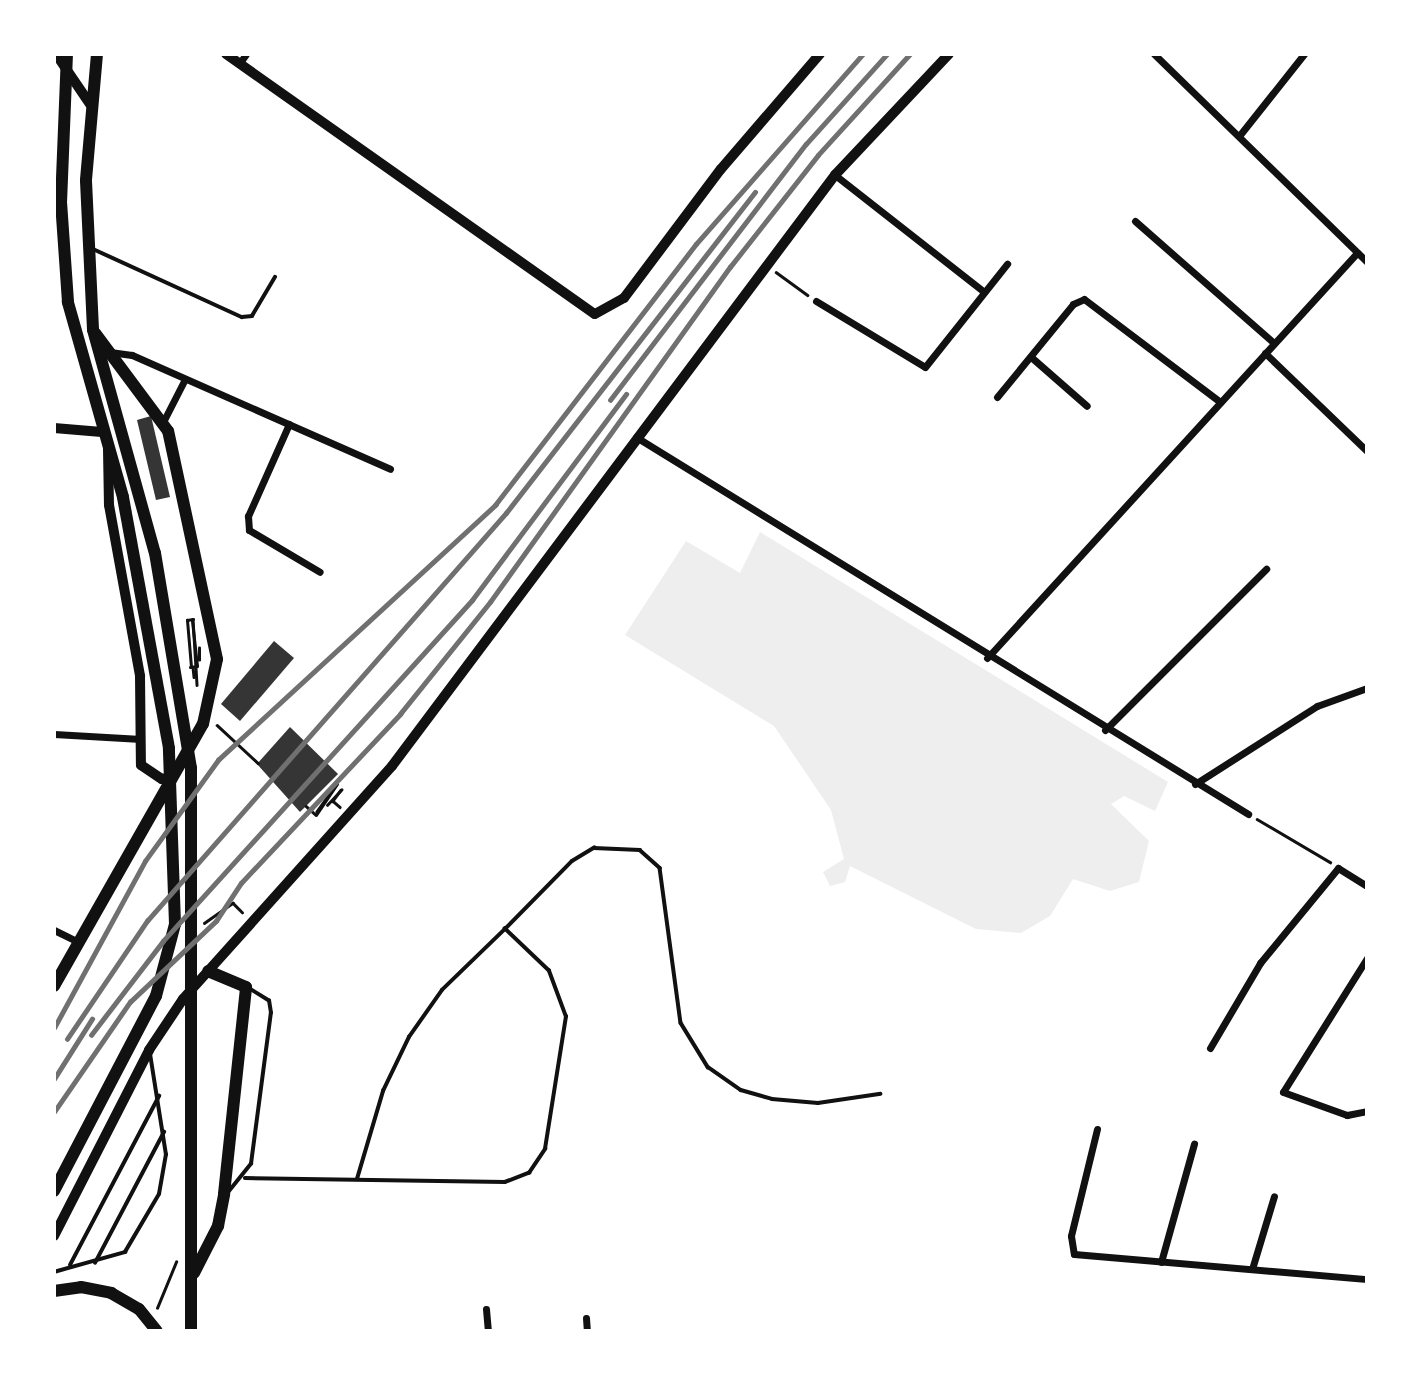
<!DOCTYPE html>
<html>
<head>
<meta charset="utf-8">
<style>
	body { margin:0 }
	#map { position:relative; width:1421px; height:1385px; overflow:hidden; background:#fff; font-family:Commissioner,sans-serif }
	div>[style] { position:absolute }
	.green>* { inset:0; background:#eee }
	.building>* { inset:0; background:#353535 }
	.path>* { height:2.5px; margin:-1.25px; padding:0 1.25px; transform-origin:1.25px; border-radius:1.25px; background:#111 }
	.service>* { height:3.5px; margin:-1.75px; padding:0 1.75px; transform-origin:1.75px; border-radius:1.75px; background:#111 }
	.minor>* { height:7px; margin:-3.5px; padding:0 3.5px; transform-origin:3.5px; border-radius:3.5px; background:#111 }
	.secondary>* { height:10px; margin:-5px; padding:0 5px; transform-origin:5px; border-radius:5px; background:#111 }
	.primary>* { height:12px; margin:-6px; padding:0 6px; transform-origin:6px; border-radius:6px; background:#111 }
	.rail>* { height:4.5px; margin:-2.25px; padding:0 2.25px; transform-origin:2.25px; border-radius:2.25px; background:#707070 }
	span { translate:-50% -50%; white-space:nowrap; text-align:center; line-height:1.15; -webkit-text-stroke:7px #fff; paint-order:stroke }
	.frame { position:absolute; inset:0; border:56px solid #fff; pointer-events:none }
</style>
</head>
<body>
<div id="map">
	<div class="green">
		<div style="clip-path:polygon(760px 532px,1168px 782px,1155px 811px,1124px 796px,1111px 804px,1149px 841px,1139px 882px,1110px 891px,1073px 879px,1050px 916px,1021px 933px,976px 929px,850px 866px,845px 882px,830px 886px,823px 872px,844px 859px,831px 810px,774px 726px,625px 635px,686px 541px,740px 573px)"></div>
	</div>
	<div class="building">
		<div style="clip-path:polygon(151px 416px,170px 497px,156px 500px,137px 420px)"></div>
		<div style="clip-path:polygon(274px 641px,294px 658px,240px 721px,221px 704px)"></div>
		<div style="clip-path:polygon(290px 727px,338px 774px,300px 812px,257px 764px)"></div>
	</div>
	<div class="path">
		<div style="left:776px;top:272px;width:39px;rotate:36deg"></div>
		<div style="left:199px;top:660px;width:12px;rotate:-90deg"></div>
		<div style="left:190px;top:667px;width:7px;rotate:-8deg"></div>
		<div style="left:197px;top:666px;width:45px;rotate:-96.3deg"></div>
		<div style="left:191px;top:667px;width:47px;rotate:-94.9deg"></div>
		<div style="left:187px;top:620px;width:6px;rotate:-9deg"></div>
		<div style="left:193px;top:619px;width:66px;rotate:86.5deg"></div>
		<div style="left:193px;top:667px;width:10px;rotate:84deg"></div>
		<div style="left:217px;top:725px;width:56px;rotate:42.8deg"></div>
		<div style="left:327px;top:805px;width:21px;rotate:-47deg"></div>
		<div style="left:341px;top:790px;width:14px;rotate:126deg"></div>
		<div style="left:333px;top:801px;width:9px;rotate:41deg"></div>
		<div style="left:306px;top:806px;width:13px;rotate:42deg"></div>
		<div style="left:316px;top:815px;width:37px;rotate:-56deg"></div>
		<div style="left:337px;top:784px;width:34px;rotate:126deg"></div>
		<div style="left:1257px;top:819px;width:85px;rotate:30.5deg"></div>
		<div style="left:204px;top:923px;width:35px;rotate:-35deg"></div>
		<div style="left:233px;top:903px;width:13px;rotate:45deg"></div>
		<div style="left:157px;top:1308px;width:50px;rotate:-67.6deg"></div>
	</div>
	<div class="service">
		<div style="left:91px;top:248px;width:166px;rotate:24.6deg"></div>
		<div style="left:242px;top:317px;width:10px;rotate:-6deg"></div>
		<div style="left:252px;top:316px;width:45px;rotate:-59.5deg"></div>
		<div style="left:245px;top:1178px;width:260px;rotate:0.9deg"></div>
		<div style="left:505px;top:1182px;width:26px;rotate:-21deg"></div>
		<div style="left:529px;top:1173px;width:29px;rotate:-56deg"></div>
		<div style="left:545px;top:1149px;width:134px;rotate:-81deg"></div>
		<div style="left:566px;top:1017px;width:49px;rotate:-110.3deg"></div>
		<div style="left:549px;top:971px;width:61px;rotate:-136.3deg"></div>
		<div style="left:505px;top:929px;width:95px;rotate:-45.4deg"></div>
		<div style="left:572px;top:861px;width:26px;rotate:-31deg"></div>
		<div style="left:594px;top:848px;width:46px;rotate:2.5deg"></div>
		<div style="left:640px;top:850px;width:27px;rotate:42deg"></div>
		<div style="left:660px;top:868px;width:156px;rotate:82.3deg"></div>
		<div style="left:681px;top:1023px;width:52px;rotate:58.5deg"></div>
		<div style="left:708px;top:1067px;width:40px;rotate:34.9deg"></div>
		<div style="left:741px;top:1090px;width:32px;rotate:16deg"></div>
		<div style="left:772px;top:1099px;width:46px;rotate:5deg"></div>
		<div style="left:818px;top:1103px;width:63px;rotate:-8.3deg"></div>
		<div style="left:357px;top:1179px;width:92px;rotate:-73.5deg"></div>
		<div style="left:383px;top:1091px;width:60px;rotate:-64.3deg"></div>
		<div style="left:409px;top:1037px;width:57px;rotate:-54.9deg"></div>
		<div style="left:442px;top:990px;width:88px;rotate:-44.1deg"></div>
		<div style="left:229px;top:1191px;width:35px;rotate:-51deg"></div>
		<div style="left:251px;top:1164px;width:152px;rotate:-82.5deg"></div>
		<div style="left:271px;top:1013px;width:12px;rotate:-99deg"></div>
		<div style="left:269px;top:1001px;width:22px;rotate:-148deg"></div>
		<div style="left:95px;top:1263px;width:148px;rotate:-62.2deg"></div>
		<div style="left:70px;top:1265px;width:191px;rotate:-62.2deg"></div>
		<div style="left:54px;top:1272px;width:74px;rotate:-15.7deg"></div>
		<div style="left:125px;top:1252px;width:67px;rotate:-59.6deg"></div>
		<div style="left:159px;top:1194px;width:40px;rotate:-80deg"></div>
		<div style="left:166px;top:1155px;width:102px;rotate:-99deg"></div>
	</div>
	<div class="minor">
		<div style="left:1154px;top:54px;width:298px;rotate:44.3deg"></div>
		<div style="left:239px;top:64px;width:12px;rotate:-55deg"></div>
		<div style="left:1239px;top:136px;width:105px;rotate:-51.6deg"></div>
		<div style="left:835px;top:175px;width:188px;rotate:38.1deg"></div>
		<div style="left:1135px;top:221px;width:185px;rotate:41.3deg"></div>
		<div style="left:816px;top:301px;width:127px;rotate:31.2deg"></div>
		<div style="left:925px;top:367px;width:132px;rotate:-51.5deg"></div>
		<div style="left:110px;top:352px;width:22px;rotate:8deg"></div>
		<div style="left:132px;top:355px;width:282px;rotate:23.8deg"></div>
		<div style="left:1265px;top:353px;width:141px;rotate:43.9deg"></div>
		<div style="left:1031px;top:357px;width:74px;rotate:41.2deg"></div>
		<div style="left:997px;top:397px;width:120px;rotate:-50.7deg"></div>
		<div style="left:1073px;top:304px;width:12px;rotate:-24deg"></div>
		<div style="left:1084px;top:299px;width:171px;rotate:37.1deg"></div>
		<div style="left:163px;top:422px;width:48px;rotate:-62.9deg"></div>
		<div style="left:289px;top:424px;width:101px;rotate:114deg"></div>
		<div style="left:248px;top:516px;width:14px;rotate:86deg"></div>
		<div style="left:249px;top:530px;width:82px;rotate:30.6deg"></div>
		<div style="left:636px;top:437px;width:719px;rotate:31.63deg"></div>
		<div style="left:987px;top:658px;width:549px;rotate:-47.59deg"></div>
		<div style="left:1105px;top:730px;width:228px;rotate:-45deg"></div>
		<div style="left:54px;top:734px;width:87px;rotate:3.3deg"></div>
		<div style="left:1195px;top:784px;width:145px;rotate:-32.6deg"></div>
		<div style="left:1317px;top:706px;width:53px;rotate:-19.8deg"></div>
		<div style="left:54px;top:930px;width:28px;rotate:26deg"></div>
		<div style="left:1367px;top:958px;width:158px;rotate:122.1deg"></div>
		<div style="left:1283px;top:1092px;width:68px;rotate:19.8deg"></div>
		<div style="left:1347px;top:1115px;width:20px;rotate:-11deg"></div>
		<div style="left:1210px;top:1048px;width:99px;rotate:-59.5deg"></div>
		<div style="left:1260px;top:963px;width:123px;rotate:-50.6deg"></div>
		<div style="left:1338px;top:868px;width:34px;rotate:32deg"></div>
		<div style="left:1097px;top:1129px;width:110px;rotate:103.7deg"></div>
		<div style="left:1071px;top:1236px;width:18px;rotate:81deg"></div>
		<div style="left:1074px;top:1254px;width:294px;rotate:4.9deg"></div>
		<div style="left:1161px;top:1262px;width:123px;rotate:-74.4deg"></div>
		<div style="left:1252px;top:1269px;width:76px;rotate:-73.2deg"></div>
		<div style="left:486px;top:1309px;width:22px;rotate:85deg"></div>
		<div style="left:586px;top:1318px;width:13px;rotate:86deg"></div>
	</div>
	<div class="secondary">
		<div style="left:56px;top:54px;width:60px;rotate:55.8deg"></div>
		<div style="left:226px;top:54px;width:451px;rotate:35.2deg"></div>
		<div style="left:595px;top:314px;width:33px;rotate:-29deg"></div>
		<div style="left:624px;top:298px;width:161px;rotate:-53.1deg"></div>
		<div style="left:721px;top:169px;width:152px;rotate:-49.3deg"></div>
		<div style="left:54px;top:428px;width:48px;rotate:4.8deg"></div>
		<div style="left:108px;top:449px;width:56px;rotate:89deg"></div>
		<div style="left:109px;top:505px;width:174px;rotate:79.7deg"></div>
		<div style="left:140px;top:676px;width:89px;rotate:89.4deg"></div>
		<div style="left:141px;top:765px;width:25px;rotate:34deg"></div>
		<div style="left:162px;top:779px;width:12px;rotate:-14deg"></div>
		<div style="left:54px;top:1236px;width:209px;rotate:-62.9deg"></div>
		<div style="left:149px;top:1050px;width:61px;rotate:-56.3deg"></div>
		<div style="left:183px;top:999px;width:313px;rotate:-48.1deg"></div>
		<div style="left:392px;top:766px;width:739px;rotate:-53.15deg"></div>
		<div style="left:835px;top:175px;width:166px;rotate:-46.7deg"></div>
	</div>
	<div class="primary">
		<div style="left:97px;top:54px;width:127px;rotate:95deg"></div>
		<div style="left:86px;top:181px;width:149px;rotate:87.3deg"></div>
		<div style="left:93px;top:330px;width:231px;rotate:74.5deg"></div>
		<div style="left:155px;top:553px;width:218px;rotate:80.5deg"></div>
		<div style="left:191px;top:768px;width:563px;rotate:90deg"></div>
		<div style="left:54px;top:986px;width:301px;rotate:-60.4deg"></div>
		<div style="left:203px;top:724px;width:66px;rotate:-77.8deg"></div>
		<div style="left:217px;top:659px;width:233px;rotate:-102.1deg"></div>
		<div style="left:168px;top:431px;width:122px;rotate:-126.7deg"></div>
		<div style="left:54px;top:1191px;width:220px;rotate:-62.4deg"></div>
		<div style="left:156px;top:996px;width:74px;rotate:-75.2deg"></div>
		<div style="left:175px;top:924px;width:176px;rotate:-92deg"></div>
		<div style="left:169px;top:748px;width:255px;rotate:-100.4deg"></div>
		<div style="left:123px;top:497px;width:203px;rotate:-105.8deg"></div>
		<div style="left:68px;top:302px;width:99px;rotate:-94deg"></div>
		<div style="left:61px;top:203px;width:149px;rotate:-87.7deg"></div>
		<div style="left:194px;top:1273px;width:53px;rotate:-62.9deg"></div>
		<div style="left:218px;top:1226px;width:33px;rotate:-79deg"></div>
		<div style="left:224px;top:1194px;width:208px;rotate:-83.9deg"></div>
		<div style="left:246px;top:987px;width:41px;rotate:-157.2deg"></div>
		<div style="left:54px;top:1291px;width:27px;rotate:-8deg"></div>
		<div style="left:81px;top:1287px;width:31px;rotate:11deg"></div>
		<div style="left:111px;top:1293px;width:32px;rotate:30deg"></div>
		<div style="left:139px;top:1309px;width:28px;rotate:51deg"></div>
	</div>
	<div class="rail">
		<div style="left:610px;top:400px;width:322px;rotate:-52.6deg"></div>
		<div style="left:806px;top:144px;width:121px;rotate:-48deg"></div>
		<div style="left:54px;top:1028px;width:190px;rotate:-61.4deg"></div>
		<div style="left:145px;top:861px;width:125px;rotate:-54.1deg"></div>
		<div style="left:218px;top:760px;width:377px;rotate:-42.6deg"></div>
		<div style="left:495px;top:505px;width:329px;rotate:-52.4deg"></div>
		<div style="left:696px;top:244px;width:253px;rotate:-48.7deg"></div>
		<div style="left:91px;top:1035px;width:118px;rotate:-52.5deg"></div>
		<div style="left:163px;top:941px;width:460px;rotate:-47.8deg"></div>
		<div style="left:472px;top:600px;width:257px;rotate:-53.2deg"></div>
		<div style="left:67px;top:1039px;width:143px;rotate:-55.9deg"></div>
		<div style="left:147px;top:921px;width:543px;rotate:-48.66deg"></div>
		<div style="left:506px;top:513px;width:406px;rotate:-52.2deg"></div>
		<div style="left:54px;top:1079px;width:71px;rotate:-57.7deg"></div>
		<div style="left:54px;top:1112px;width:134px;rotate:-55.4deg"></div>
		<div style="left:130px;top:1002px;width:118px;rotate:-43.3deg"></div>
		<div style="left:216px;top:921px;width:45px;rotate:-56.7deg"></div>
		<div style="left:241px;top:883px;width:232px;rotate:-46.7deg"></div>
		<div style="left:400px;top:714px;width:144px;rotate:-51.2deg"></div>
		<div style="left:490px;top:602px;width:412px;rotate:-54.4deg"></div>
		<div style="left:730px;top:267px;width:142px;rotate:-51.8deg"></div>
		<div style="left:818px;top:155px;width:137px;rotate:-47.7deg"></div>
	</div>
	<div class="frame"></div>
</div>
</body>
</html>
